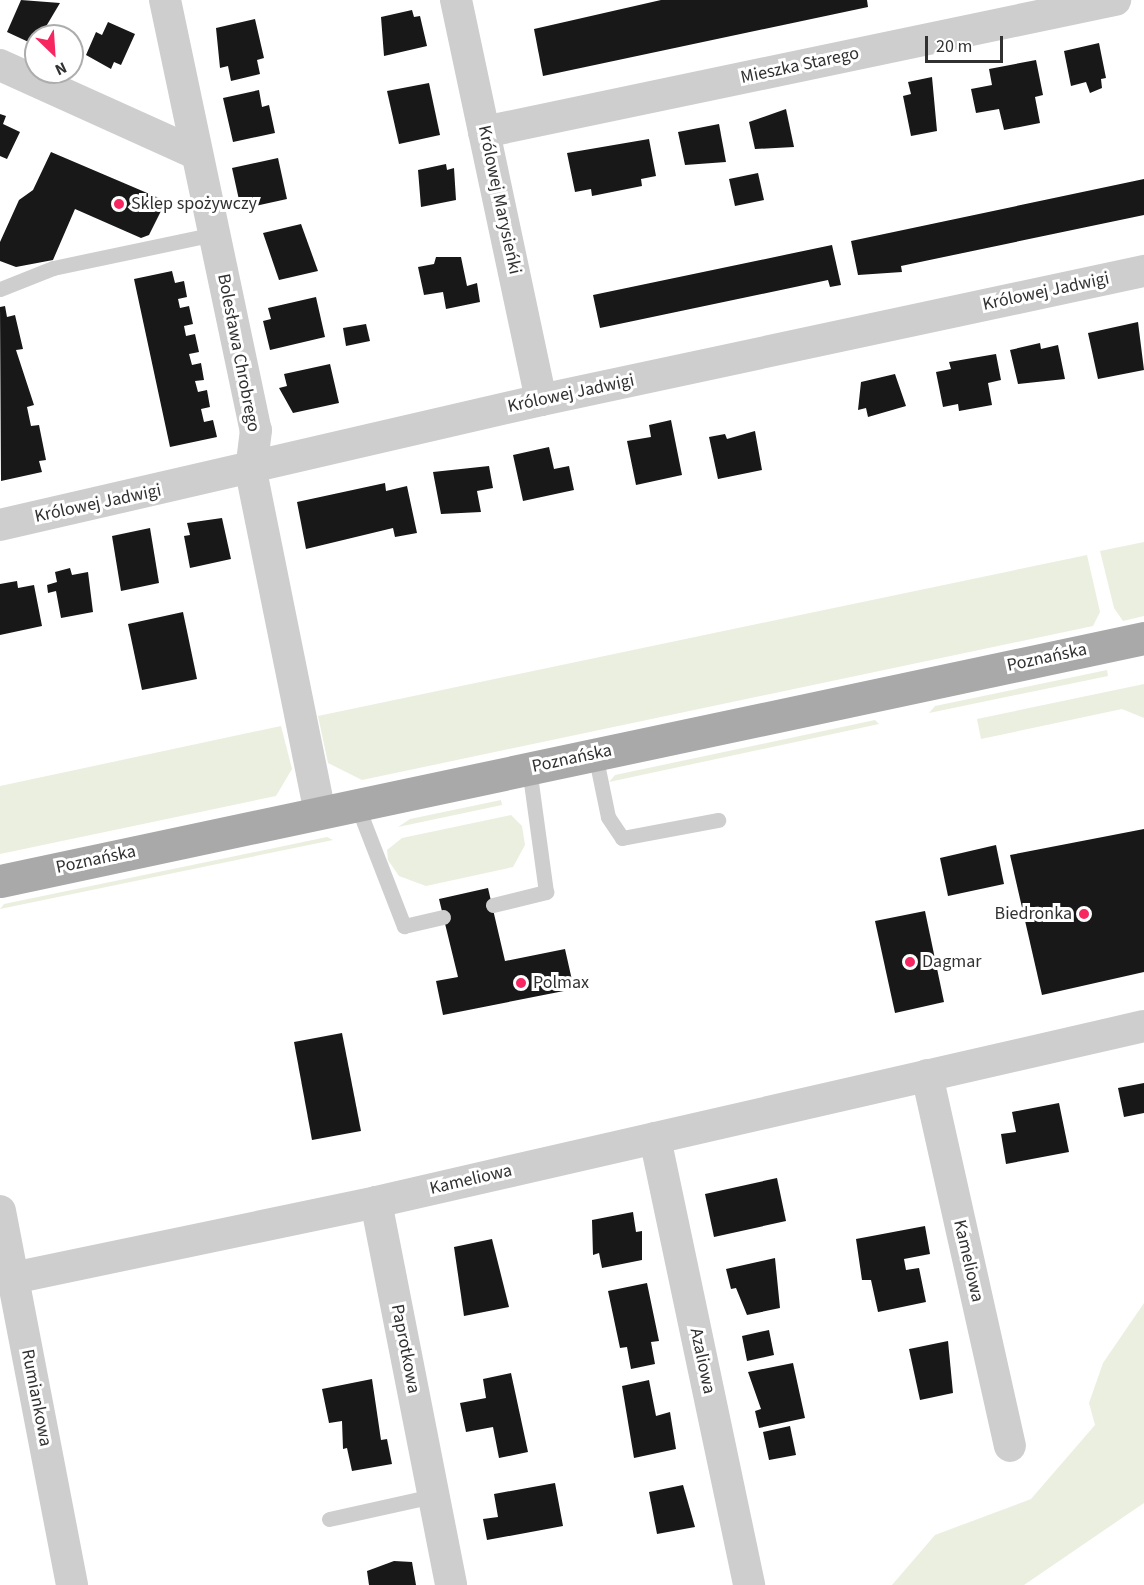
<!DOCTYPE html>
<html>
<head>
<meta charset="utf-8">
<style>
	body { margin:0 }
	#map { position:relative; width:1144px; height:1585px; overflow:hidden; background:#fff; font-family:"Source Sans 3",sans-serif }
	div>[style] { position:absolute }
	.green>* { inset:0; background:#ebefdf }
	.building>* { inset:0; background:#181818 }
	.service>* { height:15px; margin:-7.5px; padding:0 7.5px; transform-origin:7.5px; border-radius:7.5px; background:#cecece }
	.minor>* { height:32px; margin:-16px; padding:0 16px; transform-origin:16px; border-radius:16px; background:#cecece }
	.primary>* { height:33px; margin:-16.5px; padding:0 16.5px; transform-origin:16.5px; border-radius:16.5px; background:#a9a9a9 }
	.dots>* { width:16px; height:16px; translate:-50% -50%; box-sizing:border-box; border:3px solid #fff; border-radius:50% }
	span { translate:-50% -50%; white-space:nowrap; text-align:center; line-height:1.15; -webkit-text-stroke:6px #fff; paint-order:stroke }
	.street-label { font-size:18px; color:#313131 }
	.poi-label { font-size:18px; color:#313131 }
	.left { translate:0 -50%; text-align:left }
	.right { translate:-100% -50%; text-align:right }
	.north { position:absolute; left:24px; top:24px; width:60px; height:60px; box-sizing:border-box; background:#fff; border:2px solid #adadad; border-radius:50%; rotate:155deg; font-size:16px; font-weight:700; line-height:24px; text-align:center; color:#313131 }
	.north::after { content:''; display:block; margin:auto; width:21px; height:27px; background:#f72560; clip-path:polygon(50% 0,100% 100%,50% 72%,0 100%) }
	.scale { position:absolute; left:925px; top:36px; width:78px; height:27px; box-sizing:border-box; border:3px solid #313131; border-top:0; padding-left:8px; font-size:18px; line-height:21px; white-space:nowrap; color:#313131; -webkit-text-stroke:4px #fff; paint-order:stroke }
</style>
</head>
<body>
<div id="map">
	<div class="green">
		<div style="clip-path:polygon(1144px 542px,1144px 616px,1123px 621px,1114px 608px,1100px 551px)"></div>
		<div style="clip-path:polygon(1087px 555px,1100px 612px,1093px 626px,362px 780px,328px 763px,318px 716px)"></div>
		<div style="clip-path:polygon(1107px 670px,1108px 676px,929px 713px,935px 706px)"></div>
		<div style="clip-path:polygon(1144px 684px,1144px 718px,1122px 709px,981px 739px,977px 719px)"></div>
		<div style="clip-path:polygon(875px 720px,879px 724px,609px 782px,615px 775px)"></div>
		<div style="clip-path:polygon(281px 726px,292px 769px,276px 796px,0 854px,0 786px)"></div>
		<div style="clip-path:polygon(501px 800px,502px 805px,398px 827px,410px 819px)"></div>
		<div style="clip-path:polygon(511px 815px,522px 826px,525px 845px,513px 867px,426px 886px,399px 876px,388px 860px,387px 850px,402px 838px)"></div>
		<div style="clip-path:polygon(327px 837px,333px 840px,0 909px,4px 904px)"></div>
		<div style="clip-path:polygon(1144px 1303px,1144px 1503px,1024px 1585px,892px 1585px,935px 1535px,1031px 1499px,1095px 1425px,1089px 1403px,1103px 1363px)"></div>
	</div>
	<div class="building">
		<div style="clip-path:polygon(21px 0,60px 3px,35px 45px,7px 32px)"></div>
		<div style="clip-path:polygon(661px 0,867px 0,868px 7px,543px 76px,534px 29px)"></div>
		<div style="clip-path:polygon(412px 10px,414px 17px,420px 16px,427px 46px,384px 56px,381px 17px)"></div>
		<div style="clip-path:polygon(255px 19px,264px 58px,257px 60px,260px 74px,231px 81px,228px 66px,220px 68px,216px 28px)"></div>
		<div style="clip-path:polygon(108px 22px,135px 34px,121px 65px,114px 62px,111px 69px,86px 55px,96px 32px,102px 35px)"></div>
		<div style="clip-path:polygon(1099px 43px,1106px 78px,1101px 79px,1102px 88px,1090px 93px,1086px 82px,1071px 86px,1064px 51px)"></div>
		<div style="clip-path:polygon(1036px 60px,1043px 95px,1035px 97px,1040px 123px,1004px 130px,999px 109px,976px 113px,971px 89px,992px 85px,989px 69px)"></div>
		<div style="clip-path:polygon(932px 77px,937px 131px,911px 136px,903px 96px,911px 94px,908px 82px)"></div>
		<div style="clip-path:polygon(429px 83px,440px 135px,399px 144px,387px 91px)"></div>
		<div style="clip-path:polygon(259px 90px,262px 107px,269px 105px,275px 133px,233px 142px,223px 98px)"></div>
		<div style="clip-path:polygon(786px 109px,794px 147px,755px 149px,749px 122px)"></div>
		<div style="clip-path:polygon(0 114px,6px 116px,3px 124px,20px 132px,7px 159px,0 156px)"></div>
		<div style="clip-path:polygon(719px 124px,726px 162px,685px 165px,678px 132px)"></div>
		<div style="clip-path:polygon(649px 139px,656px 176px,641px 179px,642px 186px,592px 196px,591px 189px,575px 192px,567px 153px)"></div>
		<div style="clip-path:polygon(51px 152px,166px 201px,149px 235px,141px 238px,75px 209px,53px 260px,16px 267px,0 261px,0 242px,19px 200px,33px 190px)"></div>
		<div style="clip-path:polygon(278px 158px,287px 199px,241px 209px,232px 168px)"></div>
		<div style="clip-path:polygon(446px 164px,447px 170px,454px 168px,456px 200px,421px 207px,418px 170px)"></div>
		<div style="clip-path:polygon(758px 173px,764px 200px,735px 206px,729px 179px)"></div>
		<div style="clip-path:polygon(1144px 179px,1144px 215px,901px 266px,902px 272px,858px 275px,851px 241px)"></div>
		<div style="clip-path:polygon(301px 224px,318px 271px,279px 280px,263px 233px)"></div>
		<div style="clip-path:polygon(832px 245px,841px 285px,830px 287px,828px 280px,600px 328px,593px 295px)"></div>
		<div style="clip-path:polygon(436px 257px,461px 257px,467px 286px,477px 283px,480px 302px,446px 309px,443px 292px,424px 295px,418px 267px,434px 264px)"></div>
		<div style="clip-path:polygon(172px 271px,175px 283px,184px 281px,187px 297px,178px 299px,180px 308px,189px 306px,193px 324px,184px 326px,186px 336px,195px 334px,199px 352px,189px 354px,192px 365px,201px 363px,204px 380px,195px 381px,198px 392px,207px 390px,210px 407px,201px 409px,204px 422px,213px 420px,217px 437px,170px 447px,134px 279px)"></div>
		<div style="clip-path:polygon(316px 297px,325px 337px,270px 350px,263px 321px,271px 319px,268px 308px)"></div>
		<div style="clip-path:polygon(5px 306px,7px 317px,15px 315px,23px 349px,16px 350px,34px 405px,27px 407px,31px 426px,39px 425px,46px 460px,39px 461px,42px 472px,1px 481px,0 307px)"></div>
		<div style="clip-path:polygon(1138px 322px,1144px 370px,1098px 379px,1088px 333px)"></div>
		<div style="clip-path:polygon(366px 324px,370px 341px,346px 346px,343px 328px)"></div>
		<div style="clip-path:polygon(1040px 343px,1041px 349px,1058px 345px,1065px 379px,1018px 384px,1010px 350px)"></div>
		<div style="clip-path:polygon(996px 354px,1001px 380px,988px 383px,992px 405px,959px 411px,958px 404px,943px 407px,936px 372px,951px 369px,949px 362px)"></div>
		<div style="clip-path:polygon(330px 364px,339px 403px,293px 413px,279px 388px,287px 386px,284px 374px)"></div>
		<div style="clip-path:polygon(895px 374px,906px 406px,868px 417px,866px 408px,858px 410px,861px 382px)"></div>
		<div style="clip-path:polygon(671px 420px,682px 475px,636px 485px,627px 441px,651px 437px,649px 425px)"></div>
		<div style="clip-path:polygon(755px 431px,762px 470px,718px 479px,709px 437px,725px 434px,727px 439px)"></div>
		<div style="clip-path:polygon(549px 447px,554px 469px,569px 466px,574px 490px,523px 501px,513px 455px)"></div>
		<div style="clip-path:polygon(489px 466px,493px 488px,477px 491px,481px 512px,441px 514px,433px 472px)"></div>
		<div style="clip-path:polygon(385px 483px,386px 491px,407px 486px,417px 533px,395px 537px,393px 528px,306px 549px,297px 502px)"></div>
		<div style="clip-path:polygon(222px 518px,231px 559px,190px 568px,184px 536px,190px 535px,187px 523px)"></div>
		<div style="clip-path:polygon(150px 528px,159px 583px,121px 591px,112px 536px)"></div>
		<div style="clip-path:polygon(70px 568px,72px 575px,88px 572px,93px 612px,61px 618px,56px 591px,48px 593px,47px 585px,57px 582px,55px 572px)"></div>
		<div style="clip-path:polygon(17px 581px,18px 588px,34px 585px,42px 626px,0 635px,0 584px)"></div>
		<div style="clip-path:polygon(183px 612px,197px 679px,142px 690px,128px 624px)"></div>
		<div style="clip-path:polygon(1144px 829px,1144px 972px,1042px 995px,1010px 855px)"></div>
		<div style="clip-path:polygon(996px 845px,1004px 884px,948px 896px,940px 858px)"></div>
		<div style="clip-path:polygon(488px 888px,505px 961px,565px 949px,574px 989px,443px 1015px,436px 981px,458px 977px,439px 899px)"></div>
		<div style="clip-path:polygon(925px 911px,944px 1002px,895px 1013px,875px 921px)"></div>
		<div style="clip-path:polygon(342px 1033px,361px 1131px,312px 1140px,294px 1042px)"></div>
		<div style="clip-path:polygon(1144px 1083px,1144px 1113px,1124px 1117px,1118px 1088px)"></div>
		<div style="clip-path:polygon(1059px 1103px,1069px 1152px,1006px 1164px,1001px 1134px,1016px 1132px,1012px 1112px)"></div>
		<div style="clip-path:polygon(777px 1178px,786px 1221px,714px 1237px,705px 1194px)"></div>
		<div style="clip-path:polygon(633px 1212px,636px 1232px,642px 1231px,642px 1260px,602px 1268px,599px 1253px,593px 1255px,592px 1220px)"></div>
		<div style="clip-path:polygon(925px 1226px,930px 1254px,904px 1259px,906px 1270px,919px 1268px,926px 1302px,878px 1312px,871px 1280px,862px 1280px,856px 1239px)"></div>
		<div style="clip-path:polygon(492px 1239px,509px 1307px,464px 1316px,454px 1247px)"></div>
		<div style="clip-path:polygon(775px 1258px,780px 1308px,747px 1315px,736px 1288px,731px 1289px,726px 1269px)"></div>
		<div style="clip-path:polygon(647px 1283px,659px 1341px,651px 1342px,655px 1364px,631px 1369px,627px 1347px,620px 1348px,608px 1291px)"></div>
		<div style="clip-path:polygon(769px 1330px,774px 1355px,747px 1361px,742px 1336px)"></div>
		<div style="clip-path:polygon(948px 1341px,953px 1393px,920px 1400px,909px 1349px)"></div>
		<div style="clip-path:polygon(793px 1363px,805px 1418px,759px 1428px,755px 1411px,761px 1409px,748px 1372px)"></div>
		<div style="clip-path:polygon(511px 1373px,528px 1452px,499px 1458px,493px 1427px,466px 1432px,460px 1403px,486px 1398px,483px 1379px)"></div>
		<div style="clip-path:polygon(372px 1379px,381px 1440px,387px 1439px,392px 1464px,352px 1471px,347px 1448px,343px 1449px,342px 1421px,329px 1423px,322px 1389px)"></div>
		<div style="clip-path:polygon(649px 1380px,656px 1416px,670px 1412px,676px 1449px,634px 1458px,622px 1386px)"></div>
		<div style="clip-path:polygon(790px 1426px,796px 1455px,769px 1460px,763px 1432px)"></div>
		<div style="clip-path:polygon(555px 1483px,563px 1526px,487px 1540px,483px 1519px,498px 1517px,494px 1494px)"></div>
		<div style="clip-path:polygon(683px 1485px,695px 1527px,657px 1534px,649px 1492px)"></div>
		<div style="clip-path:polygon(394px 1561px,412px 1562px,416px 1585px,369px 1585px,367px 1571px)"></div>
	</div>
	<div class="service">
		<div style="left:0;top:289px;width:57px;rotate:-21.6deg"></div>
		<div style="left:53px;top:268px;width:165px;rotate:-11.9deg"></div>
		<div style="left:595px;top:754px;width:64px;rotate:78.3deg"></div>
		<div style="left:608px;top:817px;width:25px;rotate:56deg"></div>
		<div style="left:622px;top:838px;width:98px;rotate:-10.6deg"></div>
		<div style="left:357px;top:805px;width:130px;rotate:68.8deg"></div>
		<div style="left:404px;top:926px;width:40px;rotate:-13deg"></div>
		<div style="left:493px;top:905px;width:55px;rotate:-13.8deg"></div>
		<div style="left:546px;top:892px;width:125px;rotate:-97.8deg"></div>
		<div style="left:329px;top:1519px;width:107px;rotate:-12.5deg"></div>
	</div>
	<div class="minor">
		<div style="left:165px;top:0;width:440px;rotate:78.1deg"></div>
		<div style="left:256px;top:430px;width:41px;rotate:97deg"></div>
		<div style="left:251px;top:471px;width:349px;rotate:78.6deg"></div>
		<div style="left:456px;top:0;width:409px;rotate:78deg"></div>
		<div style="left:0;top:65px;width:216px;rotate:24.3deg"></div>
		<div style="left:484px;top:132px;width:645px;rotate:-11.82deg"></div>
		<div style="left:0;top:525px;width:555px;rotate:-13.01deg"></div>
		<div style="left:541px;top:400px;width:617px;rotate:-12.08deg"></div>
		<div style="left:927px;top:1075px;width:380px;rotate:77.4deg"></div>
		<div style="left:655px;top:1138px;width:457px;rotate:78.1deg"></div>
		<div style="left:376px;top:1202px;width:390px;rotate:78.9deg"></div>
		<div style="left:0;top:1211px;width:381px;rotate:79.1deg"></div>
		<div style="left:13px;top:1278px;width:371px;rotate:-11.8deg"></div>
		<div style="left:376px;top:1202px;width:788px;rotate:-12.91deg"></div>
	</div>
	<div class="primary">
		<div style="left:0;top:881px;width:1170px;rotate:-11.99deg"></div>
	</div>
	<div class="dots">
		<div style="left:119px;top:204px;background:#f72560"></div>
		<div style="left:1084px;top:914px;background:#f72560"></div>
		<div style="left:910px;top:962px;background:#f72560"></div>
		<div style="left:521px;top:983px;background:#f72560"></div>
	</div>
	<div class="street-label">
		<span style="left:800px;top:66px;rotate:-12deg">Mieszka Starego</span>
		<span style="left:499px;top:200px;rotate:78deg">Królowej Marysieńki</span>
		<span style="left:1046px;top:292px;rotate:-12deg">Królowej Jadwigi</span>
		<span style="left:238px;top:353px;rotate:79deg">Bolesława Chrobrego</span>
		<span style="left:571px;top:394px;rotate:-12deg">Królowej Jadwigi</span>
		<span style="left:98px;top:504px;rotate:-12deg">Królowej Jadwigi</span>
		<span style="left:1047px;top:658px;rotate:-12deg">Poznańska</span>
		<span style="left:572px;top:759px;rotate:-12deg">Poznańska</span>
		<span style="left:96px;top:860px;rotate:-12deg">Poznańska</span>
		<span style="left:471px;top:1180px;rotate:-13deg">Kameliowa</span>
		<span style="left:968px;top:1261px;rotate:77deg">Kameliowa</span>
		<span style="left:405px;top:1349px;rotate:79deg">Paprotkowa</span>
		<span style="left:702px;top:1361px;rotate:78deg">Azaliowa</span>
		<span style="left:36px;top:1398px;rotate:79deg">Rumiankowa</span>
	</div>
	<div class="poi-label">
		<span class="left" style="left:131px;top:204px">Sklep spożywczy</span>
		<span class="right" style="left:1072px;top:914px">Biedronka</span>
		<span class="left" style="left:922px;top:962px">Dagmar</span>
		<span class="left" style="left:533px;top:983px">Polmax</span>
	</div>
	<div class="north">N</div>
	<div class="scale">20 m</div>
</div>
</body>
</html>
